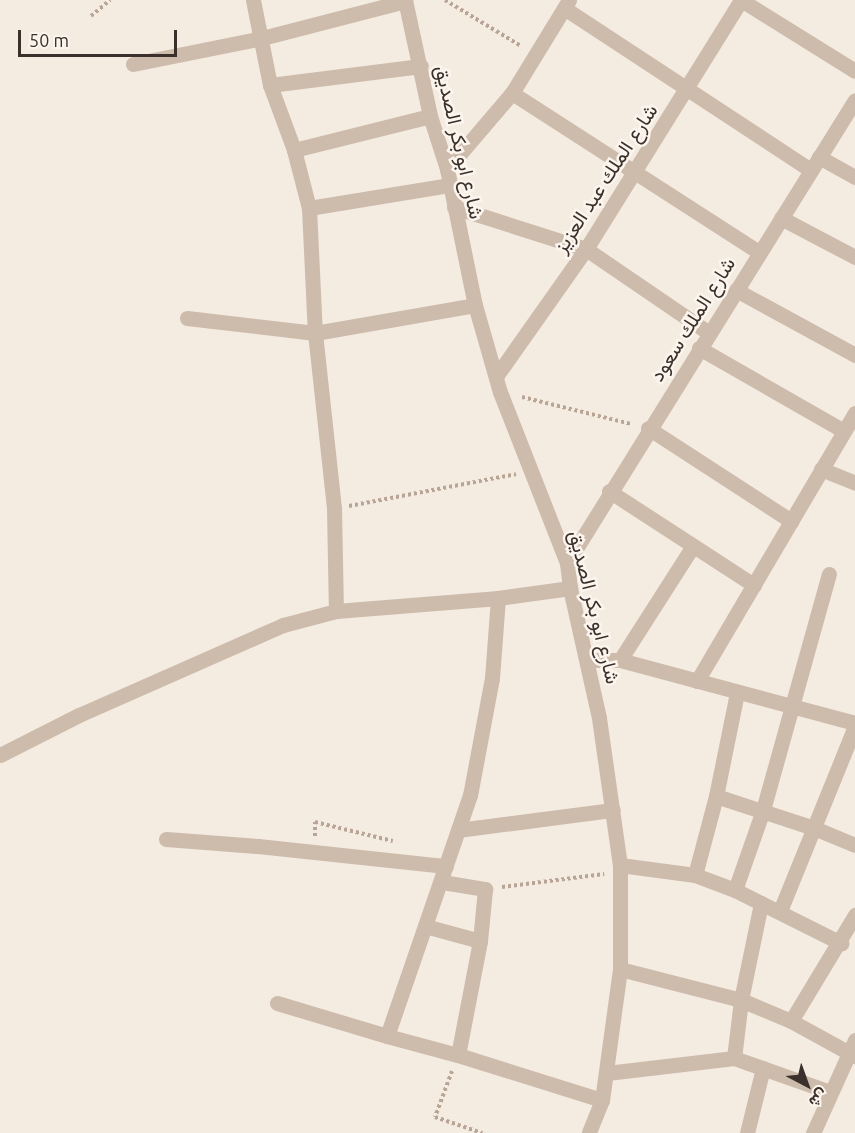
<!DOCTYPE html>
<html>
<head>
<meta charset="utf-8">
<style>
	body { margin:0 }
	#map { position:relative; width:855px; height:1133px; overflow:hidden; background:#f4ebe1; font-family:Ubuntu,Vazirmatn,sans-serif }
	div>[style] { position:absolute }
	.path>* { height:4px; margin-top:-2px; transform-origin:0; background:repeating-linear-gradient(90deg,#b9a596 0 3px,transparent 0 6px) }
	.street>* { height:15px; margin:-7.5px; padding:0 7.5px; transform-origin:7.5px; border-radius:7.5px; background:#cdbbac }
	span { translate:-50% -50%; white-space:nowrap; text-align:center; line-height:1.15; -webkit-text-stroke:5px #fbf5ee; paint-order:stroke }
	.street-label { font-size:20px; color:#3b302b }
	.north { position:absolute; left:777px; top:1055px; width:60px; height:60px; -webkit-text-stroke:4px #fbf5ee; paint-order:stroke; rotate:139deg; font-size:16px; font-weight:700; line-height:24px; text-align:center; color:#3b302b }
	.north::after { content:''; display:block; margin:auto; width:21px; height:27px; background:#3b302b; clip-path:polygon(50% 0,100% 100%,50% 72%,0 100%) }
	.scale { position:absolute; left:18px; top:30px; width:159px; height:27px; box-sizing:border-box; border:3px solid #3b302b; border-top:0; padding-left:8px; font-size:18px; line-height:21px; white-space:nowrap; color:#3b302b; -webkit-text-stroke:4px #fbf5ee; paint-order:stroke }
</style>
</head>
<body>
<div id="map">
	<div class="path">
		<div style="left:445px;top:0;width:89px;rotate:31.2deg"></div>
		<div style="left:91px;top:16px;width:25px;rotate:-40deg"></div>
		<div style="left:522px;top:397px;width:112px;rotate:13.9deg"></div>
		<div style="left:349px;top:506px;width:170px;rotate:-10.8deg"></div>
		<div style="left:315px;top:836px;width:14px;rotate:-90deg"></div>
		<div style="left:315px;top:822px;width:80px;rotate:13.7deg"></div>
		<div style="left:502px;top:887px;width:103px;rotate:-7.3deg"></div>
		<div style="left:452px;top:1071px;width:49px;rotate:110.3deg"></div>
		<div style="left:435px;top:1117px;width:50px;rotate:18.8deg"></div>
	</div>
	<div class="street">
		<div style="left:253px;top:0;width:87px;rotate:78.7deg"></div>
		<div style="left:270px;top:85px;width:69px;rotate:69.7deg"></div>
		<div style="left:294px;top:150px;width:60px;rotate:75.5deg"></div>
		<div style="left:309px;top:208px;width:125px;rotate:87.3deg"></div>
		<div style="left:315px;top:333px;width:177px;rotate:83.8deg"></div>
		<div style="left:334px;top:509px;width:102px;rotate:88.9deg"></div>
		<div style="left:405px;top:0;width:119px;rotate:77.8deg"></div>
		<div style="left:430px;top:116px;width:56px;rotate:72.2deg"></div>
		<div style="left:447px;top:169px;width:139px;rotate:78.4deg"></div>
		<div style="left:475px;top:305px;width:91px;rotate:74deg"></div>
		<div style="left:500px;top:392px;width:184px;rotate:68.6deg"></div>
		<div style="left:567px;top:563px;width:25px;rotate:83deg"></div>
		<div style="left:570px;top:588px;width:133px;rotate:77.4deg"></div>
		<div style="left:599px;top:718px;width:148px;rotate:81.9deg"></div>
		<div style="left:620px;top:865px;width:104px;rotate:90deg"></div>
		<div style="left:620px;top:969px;width:132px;rotate:97.8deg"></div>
		<div style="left:602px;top:1100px;width:35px;rotate:112deg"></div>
		<div style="left:741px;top:0;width:134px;rotate:31.9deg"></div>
		<div style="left:564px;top:8px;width:295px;rotate:33.3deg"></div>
		<div style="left:133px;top:64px;width:132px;rotate:-11.4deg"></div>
		<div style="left:262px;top:38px;width:148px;rotate:-14.5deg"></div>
		<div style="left:270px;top:85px;width:152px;rotate:-7.2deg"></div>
		<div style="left:512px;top:93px;width:294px;rotate:32.8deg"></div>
		<div style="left:294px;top:150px;width:140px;rotate:-14deg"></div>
		<div style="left:819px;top:157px;width:41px;rotate:29.1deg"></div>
		<div style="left:447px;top:169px;width:100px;rotate:-49.5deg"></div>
		<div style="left:512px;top:93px;width:109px;rotate:-58.5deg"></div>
		<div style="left:454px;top:207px;width:139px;rotate:17.7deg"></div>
		<div style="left:586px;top:249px;width:149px;rotate:34.3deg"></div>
		<div style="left:309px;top:208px;width:143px;rotate:-9.3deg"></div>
		<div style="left:781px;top:218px;width:84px;rotate:27.8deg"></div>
		<div style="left:736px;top:290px;width:136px;rotate:28.6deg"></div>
		<div style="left:187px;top:318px;width:129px;rotate:6.7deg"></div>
		<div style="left:315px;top:333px;width:162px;rotate:-9.9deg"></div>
		<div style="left:699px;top:348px;width:167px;rotate:29.8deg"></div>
		<div style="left:497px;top:375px;width:154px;rotate:-54.8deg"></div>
		<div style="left:586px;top:249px;width:293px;rotate:-58.1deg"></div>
		<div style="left:648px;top:428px;width:171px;rotate:33deg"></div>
		<div style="left:821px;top:469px;width:37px;rotate:22deg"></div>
		<div style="left:609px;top:491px;width:173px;rotate:33deg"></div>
		<div style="left:567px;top:563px;width:545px;rotate:-58.12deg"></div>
		<div style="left:498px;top:598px;width:80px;rotate:94.3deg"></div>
		<div style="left:492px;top:678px;width:119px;rotate:100.6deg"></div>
		<div style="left:470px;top:795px;width:255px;rotate:109deg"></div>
		<div style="left:387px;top:1036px;width:73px;rotate:15deg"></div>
		<div style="left:458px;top:1055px;width:151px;rotate:17.4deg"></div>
		<div style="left:587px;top:660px;width:33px"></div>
		<div style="left:620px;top:660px;width:243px;rotate:15deg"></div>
		<div style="left:620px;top:660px;width:135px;rotate:-57.4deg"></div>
		<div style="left:697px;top:681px;width:311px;rotate:-59.5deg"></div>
		<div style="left:0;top:755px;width:89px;rotate:-26.9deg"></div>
		<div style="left:79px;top:715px;width:223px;rotate:-23.8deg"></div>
		<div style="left:283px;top:625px;width:55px;rotate:-14.8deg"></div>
		<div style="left:336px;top:611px;width:163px;rotate:-4.6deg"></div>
		<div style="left:498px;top:598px;width:73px;rotate:-7.9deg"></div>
		<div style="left:716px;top:796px;width:103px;rotate:18.1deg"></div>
		<div style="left:814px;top:828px;width:44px;rotate:22.5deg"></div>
		<div style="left:458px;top:830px;width:156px;rotate:-7.4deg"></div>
		<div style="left:166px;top:839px;width:92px;rotate:4.4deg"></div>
		<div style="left:258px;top:846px;width:189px;rotate:6.1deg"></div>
		<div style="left:620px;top:865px;width:76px;rotate:7.6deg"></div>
		<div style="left:695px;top:875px;width:43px;rotate:20.6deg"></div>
		<div style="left:735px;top:890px;width:119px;rotate:26.6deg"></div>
		<div style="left:695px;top:875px;width:82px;rotate:-75.1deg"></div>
		<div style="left:716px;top:796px;width:105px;rotate:-78.5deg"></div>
		<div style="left:442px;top:882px;width:44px;rotate:9.2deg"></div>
		<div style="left:485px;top:889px;width:52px;rotate:95.5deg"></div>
		<div style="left:480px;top:941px;width:116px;rotate:100.9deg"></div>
		<div style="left:735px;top:890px;width:85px;rotate:-70.7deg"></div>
		<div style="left:763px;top:810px;width:245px;rotate:-74.4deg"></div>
		<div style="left:780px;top:911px;width:200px;rotate:-67.9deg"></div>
		<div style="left:425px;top:926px;width:57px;rotate:15.3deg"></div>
		<div style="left:620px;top:969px;width:125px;rotate:14.4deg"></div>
		<div style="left:741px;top:1000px;width:54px;rotate:22.8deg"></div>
		<div style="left:791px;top:1021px;width:73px;rotate:28.7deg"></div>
		<div style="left:277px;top:1003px;width:115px;rotate:16.7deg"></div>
		<div style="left:791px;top:1021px;width:124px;rotate:-58.9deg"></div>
		<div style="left:734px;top:1058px;width:58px;rotate:-83.1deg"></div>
		<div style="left:741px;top:1000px;width:99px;rotate:-78.3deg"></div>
		<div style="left:607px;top:1073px;width:128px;rotate:-6.7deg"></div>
		<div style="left:734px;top:1058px;width:102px;rotate:19.5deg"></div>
		<div style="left:747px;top:1133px;width:67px;rotate:-76.2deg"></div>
		<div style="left:813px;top:1133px;width:102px;rotate:-65.7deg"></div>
	</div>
	<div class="street-label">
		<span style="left:460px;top:142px;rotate:77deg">شارع ابو بكر الصديق</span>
		<span style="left:605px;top:178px;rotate:-57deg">شارع الملك عبد العزيز</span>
		<span style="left:692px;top:319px;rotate:-58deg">شارع الملك سعود</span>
		<span style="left:595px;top:607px;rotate:76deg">شارع ابو بكر الصديق</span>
	</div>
	<div class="north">ش</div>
	<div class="scale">50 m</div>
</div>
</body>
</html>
